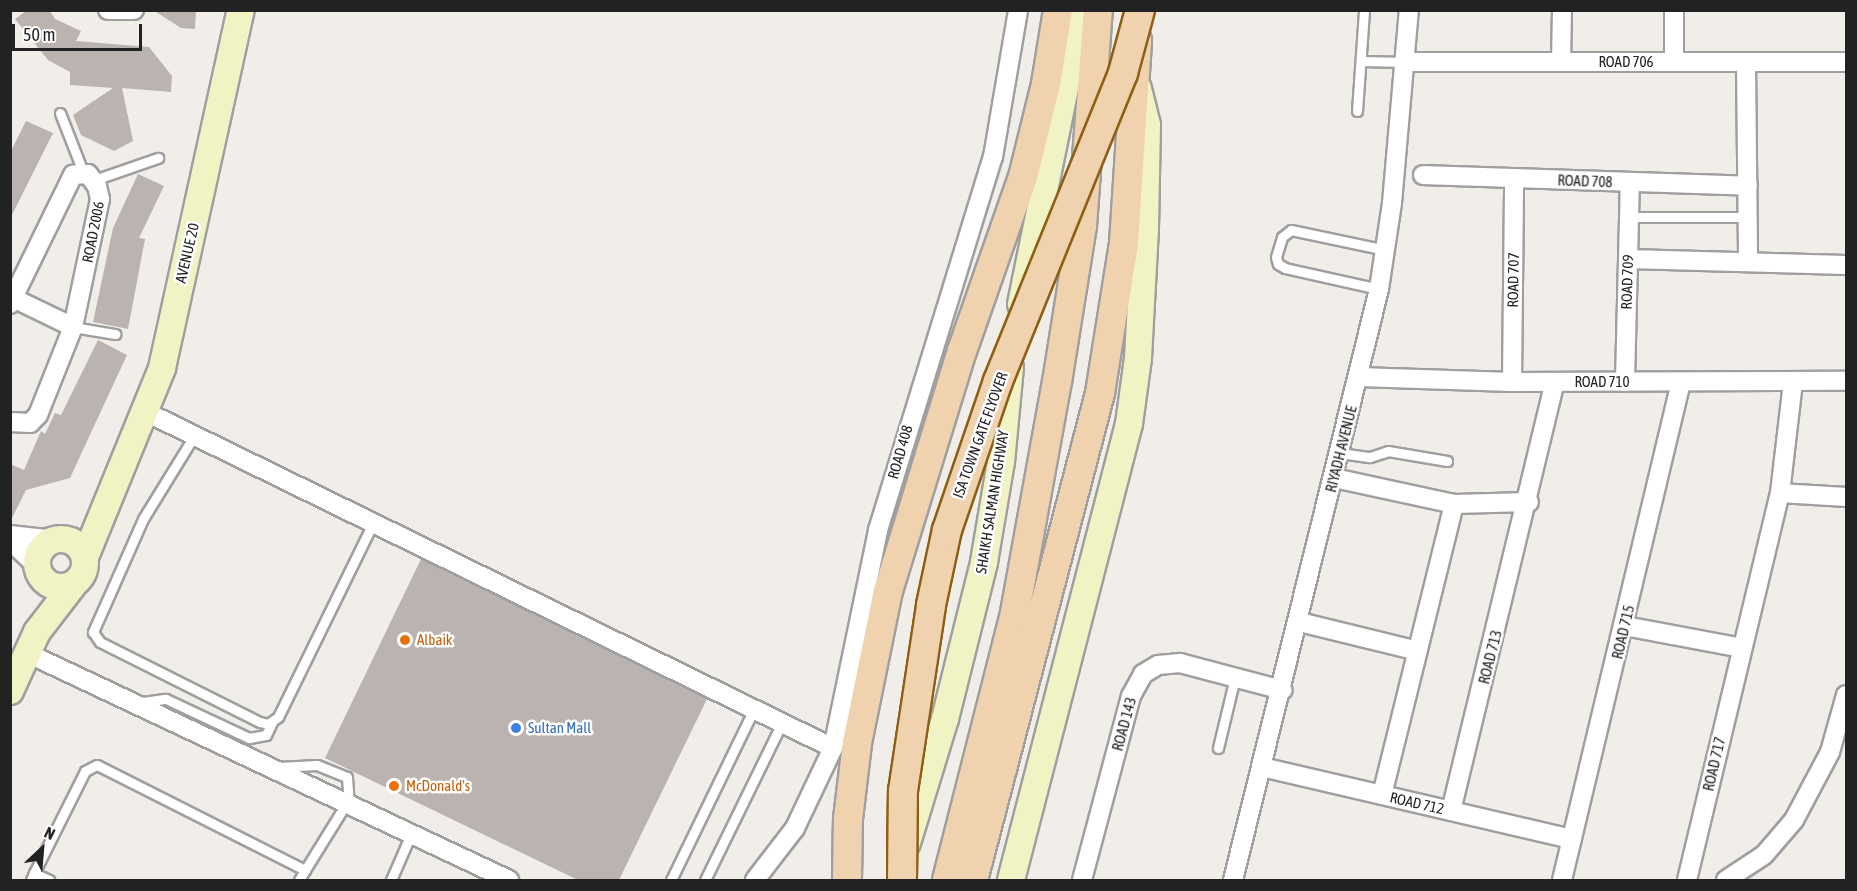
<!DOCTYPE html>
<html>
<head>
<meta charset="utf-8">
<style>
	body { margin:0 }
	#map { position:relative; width:1857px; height:891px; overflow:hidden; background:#f1eeea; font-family:"Asap Condensed",sans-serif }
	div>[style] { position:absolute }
	.building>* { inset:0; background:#bab3af }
	.roads { filter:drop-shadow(2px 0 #9f9f9f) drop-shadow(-2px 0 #9f9f9f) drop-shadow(0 2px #9f9f9f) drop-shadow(0 -2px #9f9f9f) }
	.lane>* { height:9px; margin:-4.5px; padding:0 4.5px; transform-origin:4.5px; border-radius:4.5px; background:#fff }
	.street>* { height:18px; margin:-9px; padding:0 9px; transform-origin:9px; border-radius:9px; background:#fff }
	.secondary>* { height:26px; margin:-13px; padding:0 13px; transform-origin:13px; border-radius:13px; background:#f2f3c5 }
	.secondary>.ring { margin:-13px; padding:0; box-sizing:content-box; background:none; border:26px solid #f2f3c5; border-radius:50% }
	.primary>* { height:28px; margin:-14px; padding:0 14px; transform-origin:14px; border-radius:14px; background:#f1d2ae }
	.bridges { filter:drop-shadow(2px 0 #8c5f13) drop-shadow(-2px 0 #8c5f13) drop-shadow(0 2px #8c5f13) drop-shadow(0 -2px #8c5f13) }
	.primary-bridge>* { height:28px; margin:-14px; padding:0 14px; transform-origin:14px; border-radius:14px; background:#f1d2ae }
	.dots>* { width:16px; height:16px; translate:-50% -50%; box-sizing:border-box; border:3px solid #fff; border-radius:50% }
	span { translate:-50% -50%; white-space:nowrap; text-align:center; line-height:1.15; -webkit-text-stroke:5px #fff; paint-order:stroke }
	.street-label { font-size:15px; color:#222 }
	.food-label { font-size:15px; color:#c56008 }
	.left { translate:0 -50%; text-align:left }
	.shop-label { font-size:15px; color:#366cbe }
	.frame { position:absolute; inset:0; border:12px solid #222; pointer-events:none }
	.north { position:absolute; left:12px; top:819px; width:60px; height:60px; -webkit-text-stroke:4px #fff; paint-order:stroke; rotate:26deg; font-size:16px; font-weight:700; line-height:24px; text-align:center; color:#222 }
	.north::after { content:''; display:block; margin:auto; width:21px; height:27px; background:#222; clip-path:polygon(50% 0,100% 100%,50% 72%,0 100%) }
	.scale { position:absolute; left:12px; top:24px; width:130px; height:27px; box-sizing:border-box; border:3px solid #222; border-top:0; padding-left:8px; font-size:18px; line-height:21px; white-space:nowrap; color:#222; -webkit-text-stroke:4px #fff; paint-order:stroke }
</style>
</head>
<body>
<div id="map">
	<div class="building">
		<div style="clip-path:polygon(49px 10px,55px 19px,81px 31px,76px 41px,149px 47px,172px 76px,171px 92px,122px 88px,133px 141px,114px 151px,81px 135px,73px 115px,113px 88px,70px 85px,70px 72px,48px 60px,15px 19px,26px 11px)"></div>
		<div style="clip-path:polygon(153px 10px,196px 10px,195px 29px,181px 28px)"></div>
		<div style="clip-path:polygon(26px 121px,53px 133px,10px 219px,10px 153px)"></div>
		<div style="clip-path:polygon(138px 174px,164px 186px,139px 238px,145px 239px,128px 329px,93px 322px,113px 228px)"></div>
		<div style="clip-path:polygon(98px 340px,127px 355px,70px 478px,26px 490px,10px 522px,10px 464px,24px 470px,41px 431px,45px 434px,55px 413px,61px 415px)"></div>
		<div style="clip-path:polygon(421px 559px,707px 699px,619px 880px,578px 880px,325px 758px)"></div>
	</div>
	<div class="roads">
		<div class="lane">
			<div style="left:1361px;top:61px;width:45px;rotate:1.3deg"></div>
			<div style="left:1357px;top:111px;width:99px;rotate:-86deg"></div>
			<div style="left:60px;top:113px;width:63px;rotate:68.7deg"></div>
			<div style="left:94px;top:180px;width:68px;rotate:-19deg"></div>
			<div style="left:1629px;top:217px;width:119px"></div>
			<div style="left:1379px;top:289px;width:96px;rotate:-167.4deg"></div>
			<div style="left:1285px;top:268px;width:8px;rotate:-150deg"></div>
			<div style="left:1278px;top:264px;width:7px;rotate:-106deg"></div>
			<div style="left:1276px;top:257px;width:21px;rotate:-73deg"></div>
			<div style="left:1282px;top:237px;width:11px;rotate:-38deg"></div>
			<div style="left:1291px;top:230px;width:97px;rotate:11.9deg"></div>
			<div style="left:73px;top:327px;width:43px;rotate:9.5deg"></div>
			<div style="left:194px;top:436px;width:97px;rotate:121.6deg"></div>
			<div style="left:143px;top:519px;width:124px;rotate:113.9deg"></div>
			<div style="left:93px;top:632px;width:12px;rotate:55deg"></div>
			<div style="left:100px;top:642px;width:179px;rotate:26.6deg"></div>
			<div style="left:260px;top:722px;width:8px;rotate:14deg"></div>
			<div style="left:268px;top:724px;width:12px;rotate:-35deg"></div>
			<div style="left:278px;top:717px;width:216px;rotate:-63.9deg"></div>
			<div style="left:1340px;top:453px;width:30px;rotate:8deg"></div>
			<div style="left:1370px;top:457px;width:19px;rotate:-18deg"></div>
			<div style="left:1388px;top:451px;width:60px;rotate:9.6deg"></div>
			<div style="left:136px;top:703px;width:30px;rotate:-8deg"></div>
			<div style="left:166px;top:699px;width:92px;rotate:25.2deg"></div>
			<div style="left:249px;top:738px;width:17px;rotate:-10deg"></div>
			<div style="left:266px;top:735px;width:14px;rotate:-65deg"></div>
			<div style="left:1218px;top:748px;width:73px;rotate:-76.5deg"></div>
			<div style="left:278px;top:767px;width:39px;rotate:-3deg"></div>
			<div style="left:317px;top:765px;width:32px;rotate:22deg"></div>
			<div style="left:347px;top:777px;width:28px;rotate:86deg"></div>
			<div style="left:305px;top:870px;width:78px;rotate:-58.2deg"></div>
			<div style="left:34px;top:873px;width:114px;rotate:-63.4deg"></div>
			<div style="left:85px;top:771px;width:13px;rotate:-27deg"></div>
			<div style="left:97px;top:765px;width:233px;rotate:26.8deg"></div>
			<div style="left:305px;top:870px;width:12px;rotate:121deg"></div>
			<div style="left:31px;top:880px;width:8px;rotate:-67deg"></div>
			<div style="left:34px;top:873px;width:17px;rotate:25deg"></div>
			<div style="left:391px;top:880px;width:50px;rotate:-66.5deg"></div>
			<div style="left:671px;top:880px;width:190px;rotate:-64.1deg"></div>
			<div style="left:705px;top:880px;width:175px;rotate:-63.9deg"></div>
		</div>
		<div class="street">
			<div style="left:108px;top:10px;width:26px"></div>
			<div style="left:1406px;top:62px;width:440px"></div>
			<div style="left:1561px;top:62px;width:52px;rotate:-88.9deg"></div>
			<div style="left:1674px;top:62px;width:52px;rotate:-90deg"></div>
			<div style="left:1746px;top:62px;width:198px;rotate:89.4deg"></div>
			<div style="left:1423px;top:175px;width:325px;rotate:1.9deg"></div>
			<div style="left:1628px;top:259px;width:218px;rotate:1.6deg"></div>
			<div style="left:13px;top:298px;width:67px;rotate:25.8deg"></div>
			<div style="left:10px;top:304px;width:144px;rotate:-64deg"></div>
			<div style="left:73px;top:175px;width:15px;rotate:-4deg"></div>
			<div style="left:88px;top:174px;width:15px;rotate:53deg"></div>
			<div style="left:97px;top:186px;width:13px;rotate:77deg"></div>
			<div style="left:100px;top:199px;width:131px;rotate:101.9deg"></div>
			<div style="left:73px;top:327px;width:95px;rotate:111.7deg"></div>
			<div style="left:38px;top:415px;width:11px;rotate:135deg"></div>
			<div style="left:30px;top:423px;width:20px;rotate:-177deg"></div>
			<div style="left:1358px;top:377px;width:154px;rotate:1.9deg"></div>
			<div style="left:1512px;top:382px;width:334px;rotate:-0.2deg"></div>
			<div style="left:1512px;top:382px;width:204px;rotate:-89.4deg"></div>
			<div style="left:1625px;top:382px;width:199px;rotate:-88.6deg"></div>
			<div style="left:144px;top:411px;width:767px;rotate:26.06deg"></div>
			<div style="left:1334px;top:478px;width:123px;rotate:12.2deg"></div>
			<div style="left:1454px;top:504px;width:75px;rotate:-1.5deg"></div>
			<div style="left:1780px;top:493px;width:66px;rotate:3.5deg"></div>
			<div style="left:10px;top:535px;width:45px;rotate:6.3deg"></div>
			<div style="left:10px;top:541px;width:37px;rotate:43deg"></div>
			<div style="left:1299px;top:622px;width:122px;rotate:13.7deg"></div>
			<div style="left:1625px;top:626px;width:119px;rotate:10.6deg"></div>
			<div style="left:27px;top:653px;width:533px;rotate:25.22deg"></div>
			<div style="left:1262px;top:767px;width:318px;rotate:13.1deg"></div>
			<div style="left:1382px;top:795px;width:300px;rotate:-76.1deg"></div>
			<div style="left:1451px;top:811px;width:441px;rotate:-76.4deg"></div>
			<div style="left:755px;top:880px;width:66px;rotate:-52.4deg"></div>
			<div style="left:795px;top:828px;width:89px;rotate:-64.6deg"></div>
			<div style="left:833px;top:748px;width:223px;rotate:-78.3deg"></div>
			<div style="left:878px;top:530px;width:390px;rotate:-72.9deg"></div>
			<div style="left:993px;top:157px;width:149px;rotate:-80.3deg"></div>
			<div style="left:1082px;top:880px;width:190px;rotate:-75.1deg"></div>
			<div style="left:1131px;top:696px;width:25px;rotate:-61deg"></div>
			<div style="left:1143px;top:674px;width:17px;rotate:-31deg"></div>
			<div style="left:1158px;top:665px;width:22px;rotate:-5deg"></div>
			<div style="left:1180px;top:663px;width:106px;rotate:14.8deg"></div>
			<div style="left:1233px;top:880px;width:609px;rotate:-76.12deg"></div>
			<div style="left:1379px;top:289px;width:87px;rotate:-81.4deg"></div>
			<div style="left:1392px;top:203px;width:194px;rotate:-85deg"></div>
			<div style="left:1562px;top:880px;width:512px;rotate:-76.56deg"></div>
			<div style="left:1687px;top:880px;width:398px;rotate:-76.5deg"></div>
			<div style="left:1780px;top:493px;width:112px;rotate:-83.3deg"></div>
			<div style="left:1726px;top:880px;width:45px;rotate:-33.3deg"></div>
			<div style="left:1764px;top:855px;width:46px;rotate:-49.4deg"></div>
			<div style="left:1794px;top:820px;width:77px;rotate:-62.1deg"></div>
			<div style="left:1830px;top:752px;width:59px;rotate:-74.3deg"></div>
		</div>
		<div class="secondary">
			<div style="left:1021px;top:304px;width:300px;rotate:-78.5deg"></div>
			<div class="ring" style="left:37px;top:539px;width:22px;height:22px"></div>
			<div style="left:85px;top:557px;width:204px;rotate:-67.8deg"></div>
			<div style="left:162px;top:368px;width:367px;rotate:-77.6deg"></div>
			<div style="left:10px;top:691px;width:65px;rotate:-65.4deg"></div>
			<div style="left:37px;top:632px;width:61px;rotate:-52.4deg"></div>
			<div style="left:907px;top:843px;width:130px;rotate:-73deg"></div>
			<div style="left:945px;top:719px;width:162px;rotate:-76deg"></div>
			<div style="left:984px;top:562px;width:101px;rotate:-80.4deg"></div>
			<div style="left:1001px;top:462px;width:95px;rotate:-84.6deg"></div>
			<div style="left:1011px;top:880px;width:471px;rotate:-75.5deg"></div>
			<div style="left:1129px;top:424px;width:67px;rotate:-82.2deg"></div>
			<div style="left:1138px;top:358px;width:130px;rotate:-86.9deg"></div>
			<div style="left:1145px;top:228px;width:103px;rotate:-88.9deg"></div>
			<div style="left:1147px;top:125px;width:38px;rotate:-104deg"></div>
		</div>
		<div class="primary">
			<div style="left:847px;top:880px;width:61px;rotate:-89.1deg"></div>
			<div style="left:848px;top:819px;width:77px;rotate:-83.2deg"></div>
			<div style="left:857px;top:743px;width:155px;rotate:-78.5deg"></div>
			<div style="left:888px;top:591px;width:251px;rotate:-72.9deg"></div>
			<div style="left:962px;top:351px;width:184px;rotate:-70.7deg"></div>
			<div style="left:1023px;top:177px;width:96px;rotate:-76.1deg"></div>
			<div style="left:1046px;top:84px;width:75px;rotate:-80.8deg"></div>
			<div style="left:947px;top:880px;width:270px;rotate:-75.7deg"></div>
			<div style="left:1014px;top:618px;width:240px;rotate:-79.7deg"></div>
			<div style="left:1057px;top:382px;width:158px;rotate:-80.9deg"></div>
			<div style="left:1082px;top:226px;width:217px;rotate:-85.8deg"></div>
			<div style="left:973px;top:880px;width:503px;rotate:-75.38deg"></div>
			<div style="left:1100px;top:393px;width:152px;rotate:-80.9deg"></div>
			<div style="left:1124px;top:243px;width:203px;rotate:-86.3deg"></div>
		</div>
	</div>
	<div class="bridges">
		<div class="primary-bridge">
			<div style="left:902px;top:880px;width:89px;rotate:-89.4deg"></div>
			<div style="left:903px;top:791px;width:188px;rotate:-81.4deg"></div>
			<div style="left:931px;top:605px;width:77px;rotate:-78deg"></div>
			<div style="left:947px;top:530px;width:157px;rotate:-71.1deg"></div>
			<div style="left:998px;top:381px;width:332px;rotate:-67.9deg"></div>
			<div style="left:1123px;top:73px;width:65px;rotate:-74.9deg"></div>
		</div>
	</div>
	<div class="dots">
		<div style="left:405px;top:640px;background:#e8710a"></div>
		<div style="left:516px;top:728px;background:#3f7fe0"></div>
		<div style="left:394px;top:786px;background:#e8710a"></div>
	</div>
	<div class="street-label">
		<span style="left:1626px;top:62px">ROAD 706</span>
		<span style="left:1585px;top:181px;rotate:2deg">ROAD 708</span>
		<span style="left:93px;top:232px;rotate:-79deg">ROAD 2006</span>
		<span style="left:187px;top:253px;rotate:-77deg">AVENUE 20</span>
		<span style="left:1513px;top:280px;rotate:-89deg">ROAD 707</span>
		<span style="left:1627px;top:282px;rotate:-88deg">ROAD 709</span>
		<span style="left:1602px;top:382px">ROAD 710</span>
		<span style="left:980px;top:435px;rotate:-70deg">ISA TOWN GATE FLYOVER</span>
		<span style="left:1341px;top:449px;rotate:-76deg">RIYADH AVENUE</span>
		<span style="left:900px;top:452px;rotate:-74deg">ROAD 408</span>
		<span style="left:992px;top:502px;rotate:-81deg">SHAIKH SALMAN HIGHWAY</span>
		<span style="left:1623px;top:632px;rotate:-77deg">ROAD 715</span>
		<span style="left:1490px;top:657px;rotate:-76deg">ROAD 713</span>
		<span style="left:1124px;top:724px;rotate:-75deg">ROAD 143</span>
		<span style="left:1714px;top:764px;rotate:-77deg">ROAD 717</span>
		<span style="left:1417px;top:803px;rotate:13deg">ROAD 712</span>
	</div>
	<div class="food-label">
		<span class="left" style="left:417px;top:640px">Albaik</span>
		<span class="left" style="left:406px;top:786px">McDonald's</span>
	</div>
	<div class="shop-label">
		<span class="left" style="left:528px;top:728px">Sultan Mall</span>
	</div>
	<div class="frame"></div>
	<div class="north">N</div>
	<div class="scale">50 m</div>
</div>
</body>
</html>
